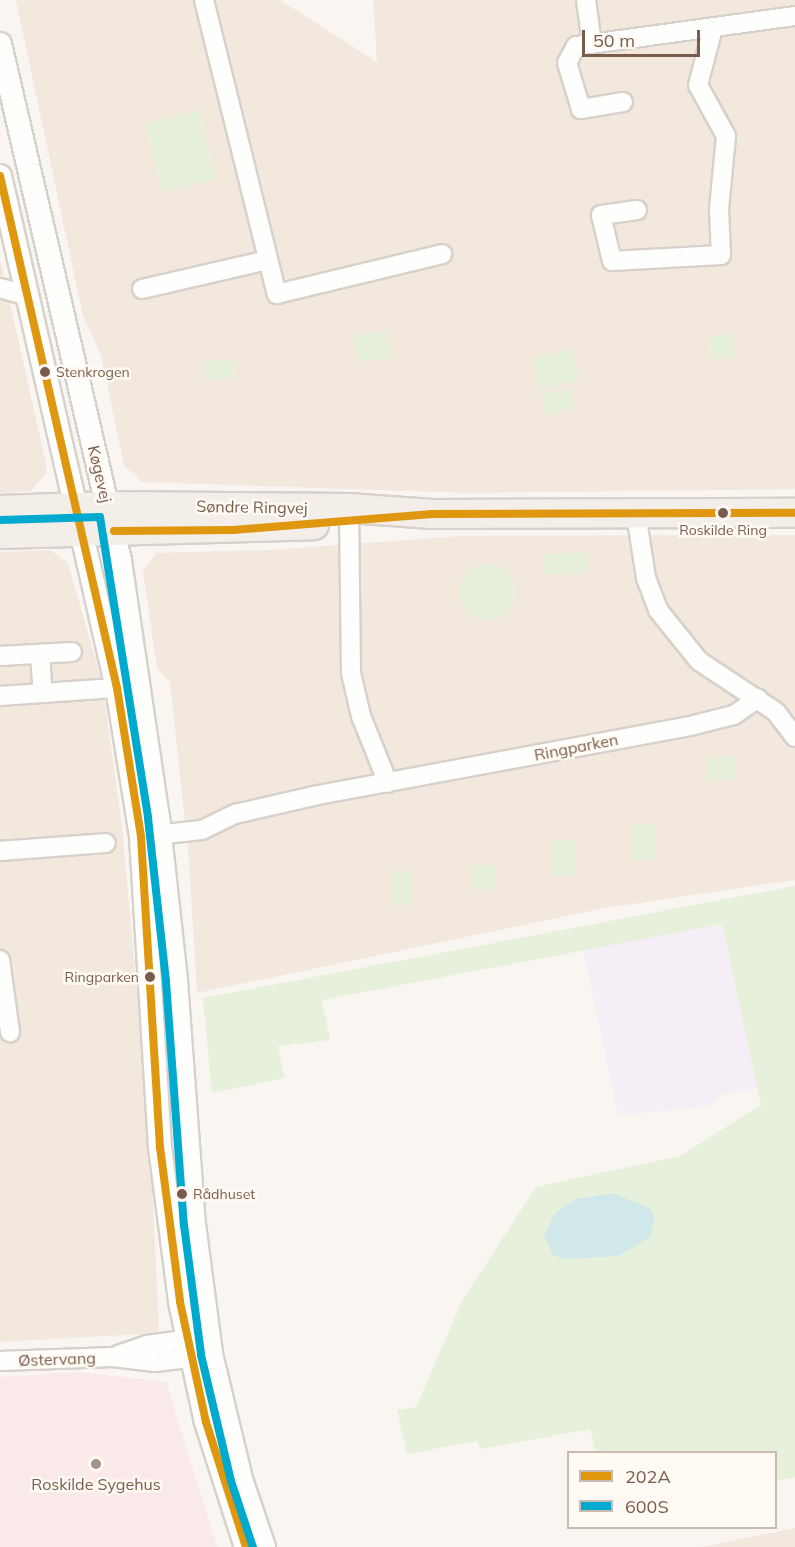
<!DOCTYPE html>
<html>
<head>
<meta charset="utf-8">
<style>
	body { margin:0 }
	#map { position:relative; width:795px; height:1547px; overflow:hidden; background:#f9f5f0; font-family:Mulish,sans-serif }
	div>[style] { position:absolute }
	.residential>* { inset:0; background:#f2e8de }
	.education>* { inset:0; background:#f6eef6 }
	.medical>* { inset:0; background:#fae9e9 }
	.green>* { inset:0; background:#e7f0db }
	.round { border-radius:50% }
	.water>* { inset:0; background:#d0e8ea }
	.roads { filter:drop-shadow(2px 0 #d7d1cb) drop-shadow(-2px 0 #d7d1cb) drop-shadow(0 2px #d7d1cb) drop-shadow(0 -2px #d7d1cb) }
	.minor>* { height:18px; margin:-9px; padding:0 9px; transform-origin:9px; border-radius:9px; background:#fefefd }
	.tertiary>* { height:22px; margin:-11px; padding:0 11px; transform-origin:11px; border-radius:11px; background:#fefefd }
	.primary>* { height:28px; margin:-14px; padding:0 14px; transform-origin:14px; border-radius:14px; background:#f3eee8 }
	.bus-1>* { height:8px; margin:-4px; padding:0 4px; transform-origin:4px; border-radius:4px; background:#de970f }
	.bus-2>* { height:8px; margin:-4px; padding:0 4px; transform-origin:4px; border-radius:4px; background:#00a9ce }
	.dots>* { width:16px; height:16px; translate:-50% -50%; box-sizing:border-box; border:3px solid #fffaf3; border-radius:50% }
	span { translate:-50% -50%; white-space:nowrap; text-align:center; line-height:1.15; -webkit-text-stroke:5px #fffaf3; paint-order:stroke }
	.bus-label { font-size:14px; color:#7a5c4d }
	.left { translate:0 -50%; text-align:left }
	.right { translate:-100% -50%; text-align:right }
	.street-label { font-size:16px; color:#7a5c4d }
	.poi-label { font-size:16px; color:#7a5c4d }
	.legend { position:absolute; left:567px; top:1451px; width:210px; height:78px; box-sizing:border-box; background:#fffaf3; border:2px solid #cabbb1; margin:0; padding:8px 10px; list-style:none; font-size:18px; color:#7a5c4d }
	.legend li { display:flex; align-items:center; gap:12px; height:30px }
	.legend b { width:30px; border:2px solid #cabbb1 }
	.scale { position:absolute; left:582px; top:30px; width:118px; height:27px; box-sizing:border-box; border:3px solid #7a5c4d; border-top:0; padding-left:8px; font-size:18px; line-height:21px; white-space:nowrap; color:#7a5c4d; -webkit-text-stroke:4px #fffaf3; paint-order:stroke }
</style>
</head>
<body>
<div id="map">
	<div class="residential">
		<div style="clip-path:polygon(16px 0,280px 0,377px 62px,373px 0,795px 0,795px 489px,470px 493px,142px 482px,124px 465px,101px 355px,83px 316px)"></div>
		<div style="clip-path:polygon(0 259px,46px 463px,46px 473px,31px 491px,0 493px)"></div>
		<div style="clip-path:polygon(795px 535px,795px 880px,605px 908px,197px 993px,189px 860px,170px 682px,157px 668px,143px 571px,156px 553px,270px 550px,461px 536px)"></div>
		<div style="clip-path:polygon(50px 550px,68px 563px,102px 682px,122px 826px,150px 1136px,159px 1333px,0 1342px,0 552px)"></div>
		<div style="clip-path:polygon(795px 1528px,795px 1547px,702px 1547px)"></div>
	</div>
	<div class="education">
		<div style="clip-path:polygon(722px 924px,757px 1088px,720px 1095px,711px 1106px,618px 1115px,583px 949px)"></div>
	</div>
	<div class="medical">
		<div style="clip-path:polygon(79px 1372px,166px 1382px,217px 1547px,0 1547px,0 1377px)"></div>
	</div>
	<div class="green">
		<div style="clip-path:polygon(199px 110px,216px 179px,162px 192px,145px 123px)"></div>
		<div style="clip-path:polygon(387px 330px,391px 358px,358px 362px,353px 336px)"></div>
		<div style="clip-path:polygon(733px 334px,735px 357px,710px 359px,709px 336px)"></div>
		<div style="clip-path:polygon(572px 349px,579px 380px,540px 389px,533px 358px)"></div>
		<div style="clip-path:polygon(205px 360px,234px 361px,234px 378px,205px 380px)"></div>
		<div style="clip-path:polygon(570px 387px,574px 408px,546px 415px,541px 396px)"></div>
		<div style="clip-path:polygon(587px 553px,588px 573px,543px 574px,543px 554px)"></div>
		<div class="round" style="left:459px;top:564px;width:56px;height:56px"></div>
		<div style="clip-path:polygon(736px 756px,736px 779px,707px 780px,707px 757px)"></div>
		<div style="clip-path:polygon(632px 824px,655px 825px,655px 860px,632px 860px)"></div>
		<div style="clip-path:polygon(552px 840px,575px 841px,575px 875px,552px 875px)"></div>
		<div style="clip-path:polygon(473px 865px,496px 865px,495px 889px,472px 890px)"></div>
		<div style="clip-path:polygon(393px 871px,411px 871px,412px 905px,393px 905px)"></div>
		<div style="clip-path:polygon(795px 886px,795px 1477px,776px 1481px,776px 1452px,596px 1452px,590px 1429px,480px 1449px,477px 1441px,407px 1454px,397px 1410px,416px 1407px,462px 1301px,536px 1187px,680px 1156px,761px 1105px,722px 924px,322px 1000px,330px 1040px,278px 1046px,285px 1078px,212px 1093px,203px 998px)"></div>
	</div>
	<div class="water">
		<div style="clip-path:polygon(613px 1193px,649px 1208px,655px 1216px,650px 1237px,618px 1256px,565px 1259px,553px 1255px,544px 1235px,556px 1212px,576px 1199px)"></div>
	</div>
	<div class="roads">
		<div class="minor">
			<div style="left:204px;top:0;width:303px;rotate:76.1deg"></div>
			<div style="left:277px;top:294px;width:170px;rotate:-13.6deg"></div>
			<div style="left:586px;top:0;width:44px;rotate:82.2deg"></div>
			<div style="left:623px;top:102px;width:43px;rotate:170.5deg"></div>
			<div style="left:581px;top:109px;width:48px;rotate:-106.9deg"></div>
			<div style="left:567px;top:63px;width:19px;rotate:-62deg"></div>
			<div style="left:576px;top:46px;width:221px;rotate:-7.8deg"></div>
			<div style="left:637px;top:210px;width:36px;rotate:172deg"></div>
			<div style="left:601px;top:215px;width:47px;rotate:76.6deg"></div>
			<div style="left:612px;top:261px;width:109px;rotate:-3.2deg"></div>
			<div style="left:721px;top:255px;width:46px;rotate:-92.5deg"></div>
			<div style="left:719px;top:209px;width:73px;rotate:-84.5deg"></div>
			<div style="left:726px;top:136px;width:58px;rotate:-118.8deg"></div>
			<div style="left:698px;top:85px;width:59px;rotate:-75.3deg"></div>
			<div style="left:0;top:288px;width:29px;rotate:16deg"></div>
			<div style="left:142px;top:289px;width:129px;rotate:-13deg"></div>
			<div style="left:349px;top:508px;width:165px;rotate:89.3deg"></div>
			<div style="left:351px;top:673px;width:44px;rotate:76.9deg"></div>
			<div style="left:361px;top:716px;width:72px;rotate:68.1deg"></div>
			<div style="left:636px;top:514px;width:65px;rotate:81.1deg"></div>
			<div style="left:646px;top:578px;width:34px;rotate:69deg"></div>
			<div style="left:658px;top:610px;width:65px;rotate:51.2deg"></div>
			<div style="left:699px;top:661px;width:92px;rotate:33.5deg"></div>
			<div style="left:776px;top:712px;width:31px;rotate:53deg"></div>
			<div style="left:40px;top:654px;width:39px;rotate:86deg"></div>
			<div style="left:0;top:656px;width:72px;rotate:-3.2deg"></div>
			<div style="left:0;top:696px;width:129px;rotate:-4deg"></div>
			<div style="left:147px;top:836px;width:55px;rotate:-6.2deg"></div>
			<div style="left:202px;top:830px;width:37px;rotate:-26deg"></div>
			<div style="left:235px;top:814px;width:85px;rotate:-12.9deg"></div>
			<div style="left:318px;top:795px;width:382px;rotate:-10.5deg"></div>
			<div style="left:694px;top:725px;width:41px;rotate:-14deg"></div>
			<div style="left:734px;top:715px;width:29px;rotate:-35deg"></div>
			<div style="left:0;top:851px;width:106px;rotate:-4.3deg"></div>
			<div style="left:0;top:960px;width:73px;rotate:82.1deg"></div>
			<div style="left:118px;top:1355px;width:31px;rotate:-19deg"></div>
			<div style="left:147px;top:1345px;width:52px;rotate:-7.7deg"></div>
			<div style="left:0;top:1361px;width:113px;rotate:-2deg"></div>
			<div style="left:113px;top:1357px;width:42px;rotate:6.8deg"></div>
			<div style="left:155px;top:1362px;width:49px;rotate:-7deg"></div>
		</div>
		<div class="tertiary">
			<div style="left:0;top:44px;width:531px;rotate:76.93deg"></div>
			<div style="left:120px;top:561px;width:259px;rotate:81.6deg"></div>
			<div style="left:158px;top:817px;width:165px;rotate:83.7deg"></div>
			<div style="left:176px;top:981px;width:244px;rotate:85.8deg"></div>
			<div style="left:194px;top:1224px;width:131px;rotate:82.5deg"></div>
			<div style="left:211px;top:1354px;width:129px;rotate:76.5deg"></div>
			<div style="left:241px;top:1479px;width:72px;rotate:71.3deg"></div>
			<div style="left:0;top:176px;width:525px;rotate:77.13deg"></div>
			<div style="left:117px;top:688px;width:151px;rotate:80.8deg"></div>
			<div style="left:141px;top:837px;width:311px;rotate:86.5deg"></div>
			<div style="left:160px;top:1147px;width:156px;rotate:82.6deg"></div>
			<div style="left:180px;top:1302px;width:123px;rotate:77.8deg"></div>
			<div style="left:206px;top:1422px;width:131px;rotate:72.3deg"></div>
		</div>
		<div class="primary">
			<div style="left:0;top:510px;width:108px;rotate:-2.1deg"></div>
			<div style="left:108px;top:506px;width:241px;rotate:0.5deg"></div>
			<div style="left:349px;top:508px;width:83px;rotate:4.1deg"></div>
			<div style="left:432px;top:514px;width:363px;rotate:-0.2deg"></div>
			<div style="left:0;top:534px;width:314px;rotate:-1.6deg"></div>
		</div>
	</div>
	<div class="bus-1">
		<div style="left:0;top:176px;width:525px;rotate:77.13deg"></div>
		<div style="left:117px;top:688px;width:151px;rotate:80.8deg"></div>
		<div style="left:141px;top:837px;width:311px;rotate:86.5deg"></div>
		<div style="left:160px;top:1147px;width:156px;rotate:82.6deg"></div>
		<div style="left:180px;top:1302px;width:123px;rotate:77.8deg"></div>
		<div style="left:206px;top:1422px;width:131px;rotate:72.3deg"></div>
		<div style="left:114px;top:531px;width:119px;rotate:-0.5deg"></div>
		<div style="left:233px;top:530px;width:200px;rotate:-4.6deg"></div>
		<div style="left:432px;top:514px;width:363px;rotate:-0.2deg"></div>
	</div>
	<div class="bus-2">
		<div style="left:0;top:520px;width:100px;rotate:-1.7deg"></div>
		<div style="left:100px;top:517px;width:305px;rotate:80.9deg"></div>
		<div style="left:148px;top:818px;width:165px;rotate:83.7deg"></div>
		<div style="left:166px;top:982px;width:244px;rotate:85.8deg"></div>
		<div style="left:184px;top:1225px;width:131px;rotate:82.5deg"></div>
		<div style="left:201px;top:1355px;width:130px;rotate:76.6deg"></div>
		<div style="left:231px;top:1481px;width:70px;rotate:71.6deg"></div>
	</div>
	<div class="dots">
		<div style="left:45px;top:372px;background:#7a5c4d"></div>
		<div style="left:723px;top:513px;background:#7a5c4d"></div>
		<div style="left:150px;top:977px;background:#7a5c4d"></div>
		<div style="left:182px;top:1194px;background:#7a5c4d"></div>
		<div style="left:96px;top:1464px;background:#a69286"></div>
	</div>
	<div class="bus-label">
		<span class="left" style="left:56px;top:372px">Stenkrogen</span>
		<span style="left:723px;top:530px">Roskilde Ring</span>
		<span class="right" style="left:139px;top:977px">Ringparken</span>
		<span class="left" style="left:193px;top:1194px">Rådhuset</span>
	</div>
	<div class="street-label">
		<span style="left:100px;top:474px;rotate:77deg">Køgevej</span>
		<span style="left:252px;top:507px;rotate:1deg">Søndre Ringvej</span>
		<span style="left:576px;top:747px;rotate:-11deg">Ringparken</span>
		<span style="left:57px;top:1359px;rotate:-2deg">Østervang</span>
	</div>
	<div class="poi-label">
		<span style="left:96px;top:1484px">Roskilde Sygehus</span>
	</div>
	<ul class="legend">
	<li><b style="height:8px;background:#de970f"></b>202A</li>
	<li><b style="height:8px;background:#00a9ce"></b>600S</li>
	</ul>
	<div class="scale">50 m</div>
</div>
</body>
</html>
